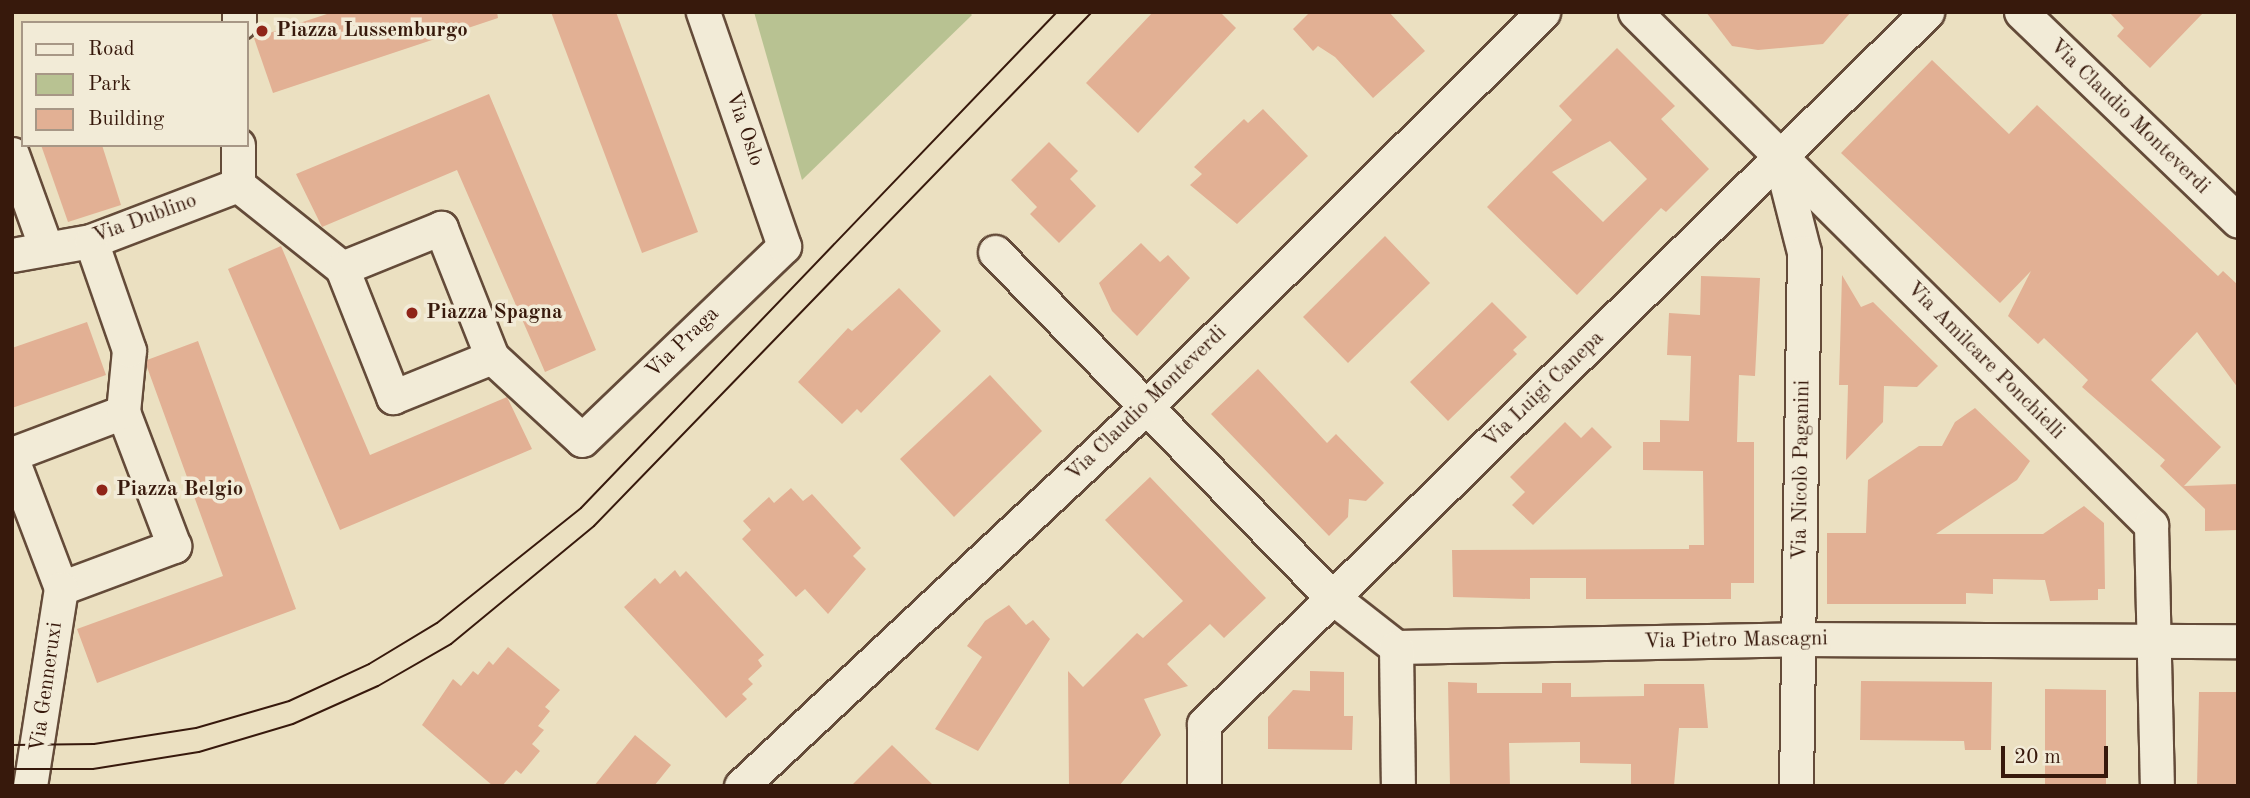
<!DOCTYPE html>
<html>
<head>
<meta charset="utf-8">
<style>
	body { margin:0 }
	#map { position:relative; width:2250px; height:798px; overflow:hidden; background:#ebe0c1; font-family:"Old Standard TT",serif }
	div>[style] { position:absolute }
	.green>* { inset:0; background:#b8c292 }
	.building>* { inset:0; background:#e2b094 }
	.roads { filter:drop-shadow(2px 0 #644b39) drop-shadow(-2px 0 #644b39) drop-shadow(0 2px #644b39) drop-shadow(0 -2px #644b39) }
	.minor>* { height:33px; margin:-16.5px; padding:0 16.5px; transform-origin:16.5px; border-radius:16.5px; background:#f2ebd7 }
	.tram>* { height:2px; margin:-1px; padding:0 1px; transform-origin:1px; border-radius:1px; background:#37190c }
	.dots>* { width:19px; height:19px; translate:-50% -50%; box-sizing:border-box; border:4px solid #f2ebd7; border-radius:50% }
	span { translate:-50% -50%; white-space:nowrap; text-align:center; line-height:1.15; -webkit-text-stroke:7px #f2ebd7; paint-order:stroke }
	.poi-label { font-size:21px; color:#37190c; font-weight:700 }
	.left { translate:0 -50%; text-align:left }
	.street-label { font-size:21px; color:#37190c }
	.frame { position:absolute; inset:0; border:14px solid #37190c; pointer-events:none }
	.legend { position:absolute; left:21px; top:21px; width:228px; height:126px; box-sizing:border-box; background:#f2ebd7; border:2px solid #a79786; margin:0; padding:9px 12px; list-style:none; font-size:21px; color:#37190c }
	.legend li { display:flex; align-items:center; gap:14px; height:35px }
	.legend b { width:35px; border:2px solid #a79786 }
	.scale { position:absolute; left:2001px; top:746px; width:107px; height:32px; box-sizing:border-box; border:4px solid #37190c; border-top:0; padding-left:9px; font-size:21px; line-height:24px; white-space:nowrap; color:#37190c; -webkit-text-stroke:5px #f2ebd7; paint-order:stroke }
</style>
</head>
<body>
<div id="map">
	<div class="green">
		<div style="clip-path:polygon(754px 12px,969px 12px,972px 15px,802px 180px)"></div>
	</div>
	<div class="building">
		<div style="clip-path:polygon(333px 12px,497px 12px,498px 18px,273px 93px,254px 38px)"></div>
		<div style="clip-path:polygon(551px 12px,616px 12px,698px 232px,642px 253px)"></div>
		<div style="clip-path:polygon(1153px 12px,1220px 12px,1236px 28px,1138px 133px,1086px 83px)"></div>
		<div style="clip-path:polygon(1310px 12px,1389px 12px,1425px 51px,1373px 98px,1335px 57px,1318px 46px,1313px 51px,1293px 29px)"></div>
		<div style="clip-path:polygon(1706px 12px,1851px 12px,1823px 44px,1758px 50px,1732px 46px)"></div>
		<div style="clip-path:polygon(2109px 12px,2204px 12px,2150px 68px,2117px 36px,2124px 28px)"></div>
		<div style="clip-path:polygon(evenodd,1617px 48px,1675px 106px,1661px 119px,1709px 169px,1666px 212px,1661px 208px,1577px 295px,1487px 207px,1572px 120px,1559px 106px,1617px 48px,1610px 141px,1647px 179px,1603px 222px,1552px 172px,1610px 141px)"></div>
		<div style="clip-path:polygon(1932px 60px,2009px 134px,2037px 105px,2218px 276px,2223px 271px,2238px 285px,2238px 388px,2197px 332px,2151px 380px,2221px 447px,2184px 486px,2238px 484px,2238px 530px,2205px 531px,2205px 509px,2160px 466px,2165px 460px,2082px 387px,2088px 380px,2044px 338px,2038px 344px,2008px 316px,2031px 271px,2000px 303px,1841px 153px)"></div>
		<div style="clip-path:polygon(489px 94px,596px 350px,545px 372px,457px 170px,322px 227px,296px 174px)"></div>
		<div style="clip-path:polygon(1263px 109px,1308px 156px,1237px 224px,1190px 185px,1202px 174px,1194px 167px,1244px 119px,1248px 123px)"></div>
		<div style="clip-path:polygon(1049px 142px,1078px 171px,1070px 179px,1096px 206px,1059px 243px,1030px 214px,1037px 207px,1011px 180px)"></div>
		<div style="clip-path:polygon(41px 145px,102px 145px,121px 205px,68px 222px)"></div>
		<div style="clip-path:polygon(1385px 236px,1430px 283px,1348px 363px,1303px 317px)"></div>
		<div style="clip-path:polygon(1141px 243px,1160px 262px,1168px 255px,1190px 278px,1137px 336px,1112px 311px,1099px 283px)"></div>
		<div style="clip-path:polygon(281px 246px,370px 455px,507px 397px,532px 449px,340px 530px,228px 269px)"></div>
		<div style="clip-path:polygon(1842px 275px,1861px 307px,1873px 302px,1938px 366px,1917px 387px,1884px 386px,1883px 422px,1846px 460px,1848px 385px,1839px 385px)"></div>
		<div style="clip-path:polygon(1701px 276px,1760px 278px,1755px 376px,1739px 375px,1737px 442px,1754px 442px,1754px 583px,1731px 583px,1731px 599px,1586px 599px,1586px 578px,1530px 578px,1530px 599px,1453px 597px,1452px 550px,1689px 549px,1689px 545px,1704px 545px,1703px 471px,1643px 470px,1643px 442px,1660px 442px,1660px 420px,1689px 421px,1691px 356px,1667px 355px,1669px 313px,1700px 315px)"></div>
		<div style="clip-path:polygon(899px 288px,941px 331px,861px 413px,857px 409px,842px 424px,798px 382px,848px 328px,852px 331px)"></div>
		<div style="clip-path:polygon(1492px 302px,1527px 337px,1513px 350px,1517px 354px,1448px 421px,1410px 382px)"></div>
		<div style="clip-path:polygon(87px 322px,106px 375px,12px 408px,12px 348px)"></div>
		<div style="clip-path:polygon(198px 341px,296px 609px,97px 683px,77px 629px,223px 576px,147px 367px,147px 360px)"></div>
		<div style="clip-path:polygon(1258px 369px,1327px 443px,1336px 434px,1384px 483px,1366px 501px,1349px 499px,1348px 517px,1329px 536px,1211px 414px)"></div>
		<div style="clip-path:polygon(990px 375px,1042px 431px,954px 517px,900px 459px)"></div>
		<div style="clip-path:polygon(1975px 408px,2030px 461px,2017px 480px,1936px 534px,2043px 534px,2084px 506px,2104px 523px,2105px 589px,2098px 589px,2098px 600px,2050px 601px,2045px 580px,1993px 579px,1993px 594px,1966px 593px,1966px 604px,1827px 604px,1827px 533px,1866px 533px,1868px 480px,1919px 446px,1942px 446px,1955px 422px)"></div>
		<div style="clip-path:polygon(1565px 422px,1581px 438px,1592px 427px,1612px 447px,1533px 525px,1512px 505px,1525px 492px,1510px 477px)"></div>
		<div style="clip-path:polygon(1150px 477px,1266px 598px,1224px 638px,1210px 624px,1167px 664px,1188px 686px,1144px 699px,1161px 735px,1119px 786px,1069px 786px,1068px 671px,1083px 687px,1137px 633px,1143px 638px,1183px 601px,1105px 520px)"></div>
		<div style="clip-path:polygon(791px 488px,803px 501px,812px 494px,861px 548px,853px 556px,866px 569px,828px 614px,805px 589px,796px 597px,742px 539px,751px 530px,743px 521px,769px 497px,774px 503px)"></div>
		<div style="clip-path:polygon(675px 570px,680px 577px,686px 571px,764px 655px,758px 660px,762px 666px,748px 679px,753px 684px,742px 694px,747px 699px,726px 718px,624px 607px,655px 578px,660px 584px)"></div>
		<div style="clip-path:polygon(1009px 605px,1026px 625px,1033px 620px,1050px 639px,978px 751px,935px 729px,982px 657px,967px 646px,985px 621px)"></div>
		<div style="clip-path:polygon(508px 647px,560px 690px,545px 707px,550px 711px,538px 726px,544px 730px,532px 744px,540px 751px,521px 774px,516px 770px,502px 786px,493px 786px,422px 725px,453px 679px,461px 686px,473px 671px,478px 675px,489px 661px,493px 665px)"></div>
		<div style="clip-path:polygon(1310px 671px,1344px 672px,1344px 716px,1353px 716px,1352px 750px,1268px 749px,1268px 717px,1293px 690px,1310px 691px)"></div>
		<div style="clip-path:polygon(1861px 681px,1992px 682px,1991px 750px,1965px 750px,1964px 741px,1860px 740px)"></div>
		<div style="clip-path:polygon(1448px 682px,1477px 683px,1477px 693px,1542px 693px,1542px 683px,1571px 683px,1571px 697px,1644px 696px,1644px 684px,1704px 684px,1708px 728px,1679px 728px,1674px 786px,1631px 786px,1631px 764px,1580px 763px,1580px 742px,1509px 743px,1510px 786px,1450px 786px)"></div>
		<div style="clip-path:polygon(2045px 689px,2106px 690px,2106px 786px,2045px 786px)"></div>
		<div style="clip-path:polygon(2199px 692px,2238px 692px,2238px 786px,2197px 786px)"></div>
		<div style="clip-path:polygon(635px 735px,671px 765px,654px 786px,594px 786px)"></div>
		<div style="clip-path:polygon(892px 745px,934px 786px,851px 786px)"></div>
	</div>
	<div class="roads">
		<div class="minor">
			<div style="left:1635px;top:12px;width:728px;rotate:44.83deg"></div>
			<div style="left:2151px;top:525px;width:261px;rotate:88.7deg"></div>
			<div style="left:2021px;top:12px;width:301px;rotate:43.9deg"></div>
			<div style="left:239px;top:23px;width:11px;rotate:-90deg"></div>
			<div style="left:12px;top:154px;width:100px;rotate:70.1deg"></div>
			<div style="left:1780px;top:158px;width:97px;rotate:75.7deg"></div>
			<div style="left:1804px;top:252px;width:534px;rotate:90.86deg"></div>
			<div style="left:238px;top:185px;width:133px;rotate:38.6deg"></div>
			<div style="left:342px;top:268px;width:139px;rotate:68.4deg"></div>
			<div style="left:393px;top:397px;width:107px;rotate:-22deg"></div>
			<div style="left:492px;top:357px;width:139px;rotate:-111.6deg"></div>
			<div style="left:441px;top:228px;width:107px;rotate:158deg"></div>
			<div style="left:995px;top:252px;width:482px;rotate:45.7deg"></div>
			<div style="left:1332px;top:597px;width:81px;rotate:38deg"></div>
			<div style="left:1396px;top:647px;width:403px;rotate:-1.1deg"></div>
			<div style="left:1799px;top:639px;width:439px;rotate:0.3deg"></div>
			<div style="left:12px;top:255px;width:80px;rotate:-10deg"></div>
			<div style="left:91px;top:241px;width:157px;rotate:-20.9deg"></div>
			<div style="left:238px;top:185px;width:40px;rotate:-90deg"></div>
			<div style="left:492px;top:357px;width:122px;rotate:42.7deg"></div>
			<div style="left:582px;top:440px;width:280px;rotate:-43.8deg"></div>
			<div style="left:784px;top:246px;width:248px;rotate:-109.1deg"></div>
			<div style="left:12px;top:454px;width:119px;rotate:-20.7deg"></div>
			<div style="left:12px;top:459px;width:138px;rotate:69.2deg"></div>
			<div style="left:61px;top:588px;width:121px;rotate:-20.4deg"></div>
			<div style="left:174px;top:546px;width:143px;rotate:-110.8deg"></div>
			<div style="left:123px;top:412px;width:62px;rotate:-84.5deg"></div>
			<div style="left:129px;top:350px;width:115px;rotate:-109.2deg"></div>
			<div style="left:1396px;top:647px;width:139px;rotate:89.2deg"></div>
			<div style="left:30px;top:786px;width:200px;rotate:-81.1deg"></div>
			<div style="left:741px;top:786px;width:559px;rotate:-43.11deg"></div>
			<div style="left:1149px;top:404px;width:556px;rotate:-44.85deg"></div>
			<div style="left:1204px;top:786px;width:62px;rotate:-90deg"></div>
			<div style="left:1204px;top:724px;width:1015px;rotate:-44.56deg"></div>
		</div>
	</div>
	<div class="tram">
		<div style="left:12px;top:745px;width:82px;rotate:-0.7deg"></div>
		<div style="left:94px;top:744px;width:103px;rotate:-8.9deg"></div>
		<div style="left:196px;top:728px;width:97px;rotate:-16.2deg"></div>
		<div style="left:289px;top:701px;width:88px;rotate:-24.8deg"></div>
		<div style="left:369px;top:664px;width:79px;rotate:-31.1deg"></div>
		<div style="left:437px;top:623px;width:184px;rotate:-38.6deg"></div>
		<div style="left:581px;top:508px;width:687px;rotate:-46.18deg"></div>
		<div style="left:12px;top:769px;width:81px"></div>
		<div style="left:93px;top:769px;width:107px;rotate:-9.1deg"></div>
		<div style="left:199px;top:752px;width:98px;rotate:-16.6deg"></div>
		<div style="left:293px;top:724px;width:93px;rotate:-24.1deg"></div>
		<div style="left:378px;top:686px;width:84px;rotate:-29.9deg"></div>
		<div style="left:451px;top:644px;width:185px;rotate:-39.5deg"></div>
		<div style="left:594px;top:526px;width:716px;rotate:-45.91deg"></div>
	</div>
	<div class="dots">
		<div style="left:262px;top:31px;background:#8f2418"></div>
		<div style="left:412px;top:313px;background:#8f2418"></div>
		<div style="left:102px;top:490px;background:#8f2418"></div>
	</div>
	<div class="poi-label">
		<span class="left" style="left:276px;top:31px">Piazza Lussemburgo</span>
		<span class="left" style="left:426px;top:313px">Piazza Spagna</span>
		<span class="left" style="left:116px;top:490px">Piazza Belgio</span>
	</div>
	<div class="street-label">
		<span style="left:2129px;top:117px;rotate:44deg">Via Claudio Monteverdi</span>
		<span style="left:744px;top:129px;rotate:71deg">Via Oslo</span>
		<span style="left:145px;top:219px;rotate:-20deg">Via Dublino</span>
		<span style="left:683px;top:343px;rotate:-44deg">Via Praga</span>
		<span style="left:1985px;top:361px;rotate:45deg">Via Amilcare Ponchielli</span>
		<span style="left:1544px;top:390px;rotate:-44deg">Via Luigi Canepa</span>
		<span style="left:1147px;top:404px;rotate:-44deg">Via Claudio Monteverdi</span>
		<span style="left:1802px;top:470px;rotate:-89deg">Via Nicolò Paganini</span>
		<span style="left:1736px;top:641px;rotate:-1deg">Via Pietro Mascagni</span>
		<span style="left:47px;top:687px;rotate:-82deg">Via Genneruxi</span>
	</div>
	<div class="frame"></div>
	<ul class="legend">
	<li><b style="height:9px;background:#f2ebd7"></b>Road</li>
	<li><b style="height:19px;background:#b8c292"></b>Park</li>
	<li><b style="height:19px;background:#e2b094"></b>Building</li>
	</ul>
	<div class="scale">20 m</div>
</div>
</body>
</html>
